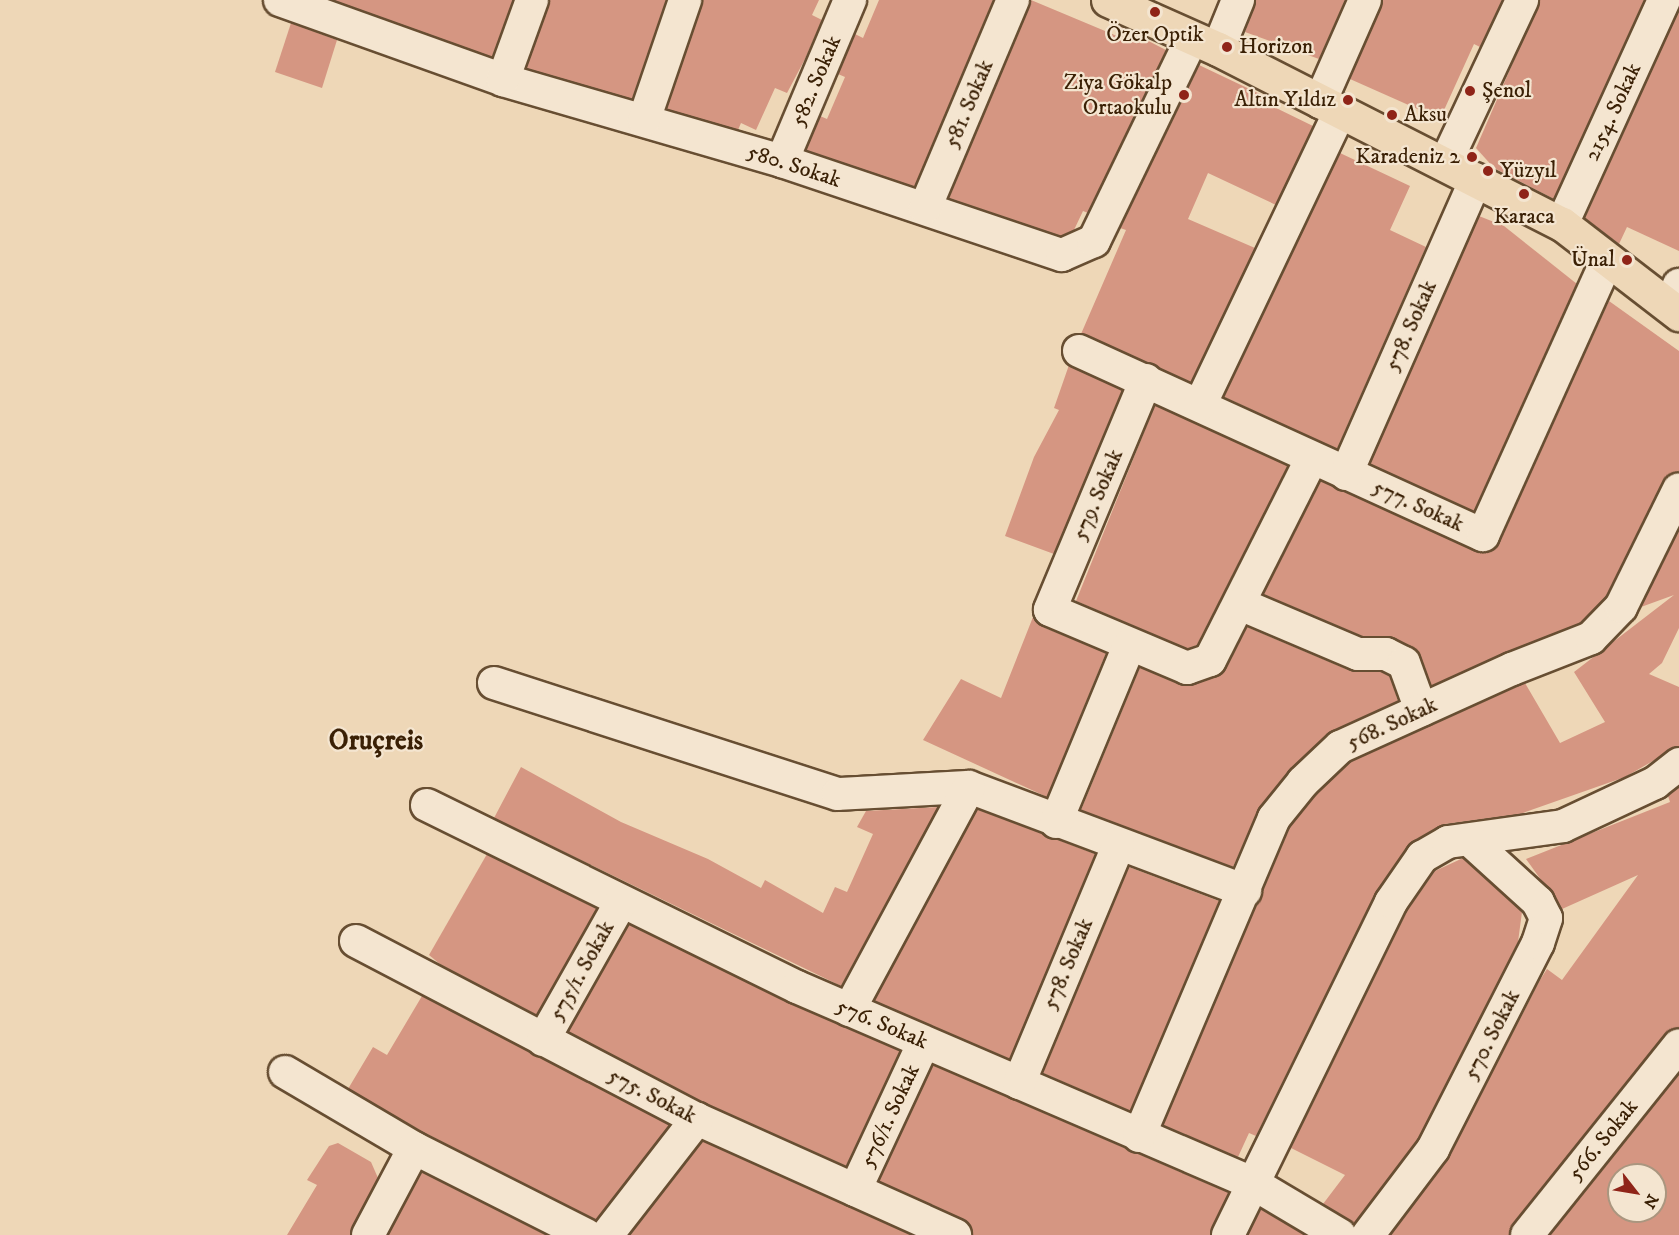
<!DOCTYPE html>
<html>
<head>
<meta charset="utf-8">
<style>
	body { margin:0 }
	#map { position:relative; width:1679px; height:1235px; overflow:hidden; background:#eed7b7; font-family:"IM FELL DW Pica",serif }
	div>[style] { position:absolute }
	.building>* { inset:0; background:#d59682 }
	.roads { filter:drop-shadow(2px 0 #674e32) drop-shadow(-2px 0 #674e32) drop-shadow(0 2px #674e32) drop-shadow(0 -2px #674e32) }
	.minor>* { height:32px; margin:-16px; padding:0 16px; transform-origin:16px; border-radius:16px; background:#f4e5d0 }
	.major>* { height:33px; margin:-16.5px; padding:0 16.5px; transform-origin:16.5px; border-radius:16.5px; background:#eed7b7 }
	.dots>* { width:16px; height:16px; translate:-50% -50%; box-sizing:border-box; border:3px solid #f4e5d0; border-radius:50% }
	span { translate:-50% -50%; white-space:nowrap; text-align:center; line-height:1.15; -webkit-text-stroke:4.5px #f4e5d0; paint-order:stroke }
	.poi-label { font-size:22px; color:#3a2005 }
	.left { translate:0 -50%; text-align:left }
	.right { translate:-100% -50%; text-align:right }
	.street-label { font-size:22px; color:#3a2005 }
	.district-label { font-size:28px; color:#3a2005; font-weight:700 }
	.north { position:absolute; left:1607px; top:1163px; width:60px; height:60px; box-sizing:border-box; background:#f4e5d0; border:2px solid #aa967f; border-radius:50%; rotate:121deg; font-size:16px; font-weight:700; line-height:24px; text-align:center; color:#3a2005 }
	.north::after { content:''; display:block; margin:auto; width:21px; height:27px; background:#8f2418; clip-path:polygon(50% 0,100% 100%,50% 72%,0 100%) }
</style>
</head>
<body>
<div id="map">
	<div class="building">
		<div style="clip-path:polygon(333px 0,513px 0,492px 57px)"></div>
		<div style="clip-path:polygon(550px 0,666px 0,632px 99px,526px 68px)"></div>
		<div style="clip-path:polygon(703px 0,819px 0,812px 15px,822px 20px,805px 59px,787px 93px,775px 88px,756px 130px,741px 123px,738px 130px,667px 109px)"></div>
		<div style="clip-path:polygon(879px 0,993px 0,915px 187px,806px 150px,820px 116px,827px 119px,845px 77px,838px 74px,855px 34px,863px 38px)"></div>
		<div style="clip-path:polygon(1031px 0,1117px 36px,1121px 27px,1166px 50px,1088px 213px,1083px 211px,1074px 230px,1061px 236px,949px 198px)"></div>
		<div style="clip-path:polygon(1256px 0,1345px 0,1319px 59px,1245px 32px)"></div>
		<div style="clip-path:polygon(1383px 0,1502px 0,1480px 47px,1474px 44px,1440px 119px,1350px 79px)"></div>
		<div style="clip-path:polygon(1540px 0,1644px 0,1554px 199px,1494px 168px,1476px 148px)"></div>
		<div style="clip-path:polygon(1679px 10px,1679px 251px,1627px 227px,1619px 244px,1585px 218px)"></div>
		<div style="clip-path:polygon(291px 23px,337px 40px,322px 88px,275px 72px)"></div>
		<div style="clip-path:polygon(1199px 65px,1262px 95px,1260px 100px,1313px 126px,1276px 205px,1208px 173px,1188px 219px,1255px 248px,1191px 382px,1081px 334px,1126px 230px,1120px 228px)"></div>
		<div style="clip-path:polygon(1340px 153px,1410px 186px,1390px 230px,1426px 247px,1337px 449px,1224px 397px)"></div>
		<div style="clip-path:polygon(1479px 216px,1504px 226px,1577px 284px,1474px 511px,1370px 464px)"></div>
		<div style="clip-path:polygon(1609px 301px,1679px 351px,1679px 471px,1663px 481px,1606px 597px,1581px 623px,1431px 686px,1421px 657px,1412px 647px,1387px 636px,1362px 636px,1263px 594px,1321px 481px,1476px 551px,1494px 549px)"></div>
		<div style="clip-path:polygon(1069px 365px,1122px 390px,1054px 554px,1005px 536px,1034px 457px,1059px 410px,1054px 408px)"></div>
		<div style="clip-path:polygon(1155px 405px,1288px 466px,1197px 645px,1188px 649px,1076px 601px)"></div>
		<div style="clip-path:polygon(1679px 530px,1679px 628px,1662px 663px,1649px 674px,1679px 687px,1679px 746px,1625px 777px,1520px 814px,1445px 824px,1413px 841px,1375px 894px,1256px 1136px,1249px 1133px,1238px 1157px,1163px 1125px,1290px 827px,1316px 794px,1350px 762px,1525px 683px,1560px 743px,1605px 722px,1574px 672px,1674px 595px,1641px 607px)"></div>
		<div style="clip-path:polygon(1033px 617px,1043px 627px,1106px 653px,1047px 797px,923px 740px,961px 679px,1001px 698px)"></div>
		<div style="clip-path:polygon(1247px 627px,1351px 671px,1382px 672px,1390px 676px,1398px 701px,1332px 731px,1291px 769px,1258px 811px,1233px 867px,1081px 810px,1140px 667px,1181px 685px,1216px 677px,1226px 668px)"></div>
		<div style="clip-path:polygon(521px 767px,621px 822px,708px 859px,761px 888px,765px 880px,823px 913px,835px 887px,847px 892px,873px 834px,857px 827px,866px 811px,938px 807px,841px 986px,494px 818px)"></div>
		<div style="clip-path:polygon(1679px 787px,1679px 1027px,1665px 1034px,1513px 1224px,1509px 1235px,1391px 1235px,1449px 1157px,1540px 980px,1547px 969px,1562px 980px,1638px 875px,1562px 909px,1526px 859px,1670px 802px,1668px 796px)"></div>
		<div style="clip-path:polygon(977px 809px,1095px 854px,1010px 1059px,874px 1001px)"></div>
		<div style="clip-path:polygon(487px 854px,597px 909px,537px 1015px,441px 965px,429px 955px)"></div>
		<div style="clip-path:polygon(1463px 858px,1522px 912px,1518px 942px,1418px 1139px,1354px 1224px,1323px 1204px,1345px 1175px,1291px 1148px,1407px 911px,1435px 871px)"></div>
		<div style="clip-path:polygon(1129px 867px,1219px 901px,1130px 1111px,1043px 1073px)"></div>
		<div style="clip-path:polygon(629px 924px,789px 1003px,900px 1051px,846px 1166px,705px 1103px,568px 1032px)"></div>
		<div style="clip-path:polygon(422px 996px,670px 1125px,596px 1220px,423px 1132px,348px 1089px,373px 1047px,387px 1055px)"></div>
		<div style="clip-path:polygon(933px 1065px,1229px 1193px,1210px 1235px,973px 1235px,962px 1219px,879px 1181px)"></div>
		<div style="clip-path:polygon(evenodd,1679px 1074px,1679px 1235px,1550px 1235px,1679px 1074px,1619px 1175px,1655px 1175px,1655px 1211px,1619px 1211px,1619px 1175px)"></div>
		<div style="clip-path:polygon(703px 1141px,911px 1235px,630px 1235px)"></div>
		<div style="clip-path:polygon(338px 1143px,371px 1162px,378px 1178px,350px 1235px,287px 1235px,317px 1185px,307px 1180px,329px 1146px)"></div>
		<div style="clip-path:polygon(422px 1172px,546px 1235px,388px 1235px)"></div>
		<div style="clip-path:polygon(1261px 1209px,1305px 1235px,1248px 1235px)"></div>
	</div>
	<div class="roads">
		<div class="minor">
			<div style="left:280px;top:0;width:237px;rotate:19.7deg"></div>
			<div style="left:503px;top:80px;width:291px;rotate:16.2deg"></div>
			<div style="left:782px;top:161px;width:295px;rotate:18.6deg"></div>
			<div style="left:1062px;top:255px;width:35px;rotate:-24deg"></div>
			<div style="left:1094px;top:241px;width:223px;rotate:-64.2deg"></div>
			<div style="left:1218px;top:49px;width:53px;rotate:-67.8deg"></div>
			<div style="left:503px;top:80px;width:85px;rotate:-70.1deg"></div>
			<div style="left:1320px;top:102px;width:111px;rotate:-66.2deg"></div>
			<div style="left:644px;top:120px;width:127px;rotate:-71.1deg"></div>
			<div style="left:782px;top:161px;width:175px;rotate:-67.1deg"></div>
			<div style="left:1445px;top:164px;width:181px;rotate:-64.8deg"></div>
			<div style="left:925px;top:208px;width:226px;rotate:-67.1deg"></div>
			<div style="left:1562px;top:224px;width:246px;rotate:-65.5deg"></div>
			<div style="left:1670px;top:306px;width:23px;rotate:-67deg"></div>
			<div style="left:1079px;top:351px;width:444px;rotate:24.5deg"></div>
			<div style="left:1483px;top:535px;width:301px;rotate:-65.7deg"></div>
			<div style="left:1146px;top:380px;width:249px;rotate:112.7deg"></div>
			<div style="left:1050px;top:610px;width:149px;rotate:22.9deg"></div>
			<div style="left:1187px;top:668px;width:24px;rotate:-19deg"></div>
			<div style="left:1210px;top:660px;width:224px;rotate:-63.2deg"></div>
			<div style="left:1200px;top:405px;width:325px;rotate:-64.5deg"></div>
			<div style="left:1346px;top:474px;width:322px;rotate:-66.2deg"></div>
			<div style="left:1240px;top:604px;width:128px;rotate:23deg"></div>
			<div style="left:1358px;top:654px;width:28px"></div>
			<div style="left:1386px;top:654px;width:20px;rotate:27deg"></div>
			<div style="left:1404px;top:663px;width:50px;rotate:70.1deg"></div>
			<div style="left:494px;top:683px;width:361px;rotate:17.9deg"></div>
			<div style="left:838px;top:794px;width:131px;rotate:-3.1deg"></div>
			<div style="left:969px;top:787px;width:295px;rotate:20.6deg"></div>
			<div style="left:427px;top:805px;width:412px;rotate:26.2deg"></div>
			<div style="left:797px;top:987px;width:498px;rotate:23.3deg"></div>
			<div style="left:1254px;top:1184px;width:100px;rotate:30.7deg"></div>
			<div style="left:1056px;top:822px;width:191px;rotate:-67.5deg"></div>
			<div style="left:356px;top:941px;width:385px;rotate:27.6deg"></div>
			<div style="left:697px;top:1119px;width:283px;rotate:24.2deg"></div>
			<div style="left:849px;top:1010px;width:253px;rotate:-61.7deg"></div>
			<div style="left:543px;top:1040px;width:159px;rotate:-60.5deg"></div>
			<div style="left:285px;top:1072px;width:150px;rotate:30.5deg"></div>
			<div style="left:414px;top:1148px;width:193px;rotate:26.8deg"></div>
			<div style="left:1019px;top:1083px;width:257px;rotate:-67.3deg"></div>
			<div style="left:1139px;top:1136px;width:345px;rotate:-67deg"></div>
			<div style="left:1274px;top:818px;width:46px;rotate:-51.1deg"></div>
			<div style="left:1303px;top:782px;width:51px;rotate:-43.4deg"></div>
			<div style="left:1340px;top:747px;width:189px;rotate:-24.4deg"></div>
			<div style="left:1512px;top:669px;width:85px;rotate:-21.4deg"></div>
			<div style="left:1591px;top:638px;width:43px;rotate:-45.9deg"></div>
			<div style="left:1621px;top:607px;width:131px;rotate:-63.8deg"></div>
			<div style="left:855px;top:1190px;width:163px;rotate:-65deg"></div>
			<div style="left:368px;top:1235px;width:98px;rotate:-62.1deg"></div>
			<div style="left:607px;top:1235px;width:147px;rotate:-52.2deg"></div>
			<div style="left:1228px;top:1235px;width:371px;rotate:-63.9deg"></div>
			<div style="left:1391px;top:902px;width:55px;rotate:-55.4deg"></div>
			<div style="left:1422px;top:857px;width:30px;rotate:-30deg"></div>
			<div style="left:1448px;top:842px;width:116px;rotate:-7.9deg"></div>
			<div style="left:1563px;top:826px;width:102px;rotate:-25.1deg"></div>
			<div style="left:1655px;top:783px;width:31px;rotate:-38deg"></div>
			<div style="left:1368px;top:1235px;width:108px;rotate:-52.9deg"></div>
			<div style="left:1433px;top:1149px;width:231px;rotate:-63deg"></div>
			<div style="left:1538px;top:943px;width:26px;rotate:-72deg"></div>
			<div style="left:1546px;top:918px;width:18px;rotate:-117deg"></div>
			<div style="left:1538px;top:902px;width:89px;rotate:-137.7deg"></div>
			<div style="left:1527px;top:1235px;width:243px;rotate:-51.3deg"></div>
		</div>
		<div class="major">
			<div style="left:1108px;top:0;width:120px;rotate:24deg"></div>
			<div style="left:1218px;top:49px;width:386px;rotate:27deg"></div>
			<div style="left:1562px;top:224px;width:148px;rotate:37.6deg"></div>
		</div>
	</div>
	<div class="dots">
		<div style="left:1155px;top:12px;background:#8f2418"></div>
		<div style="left:1227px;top:47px;background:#8f2418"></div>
		<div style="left:1470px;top:91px;background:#8f2418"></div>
		<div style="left:1184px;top:95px;background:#8f2418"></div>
		<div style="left:1348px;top:100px;background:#8f2418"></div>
		<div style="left:1392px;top:115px;background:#8f2418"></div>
		<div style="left:1472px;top:157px;background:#8f2418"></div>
		<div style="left:1488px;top:171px;background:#8f2418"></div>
		<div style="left:1524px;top:194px;background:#8f2418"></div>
		<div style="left:1627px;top:260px;background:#8f2418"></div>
	</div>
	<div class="poi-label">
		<span style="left:1155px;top:35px">Özer Optik</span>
		<span class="left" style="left:1239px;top:47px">Horizon</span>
		<span class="right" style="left:1172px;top:95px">Ziya Gökalp<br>Ortaokulu</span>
		<span class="left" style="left:1482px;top:91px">Şenol</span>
		<span class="right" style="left:1336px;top:100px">Altın Yıldız</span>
		<span class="left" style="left:1404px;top:115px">Aksu</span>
		<span class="right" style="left:1460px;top:157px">Karadeniz 2</span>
		<span class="left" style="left:1500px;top:171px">Yüzyıl</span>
		<span style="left:1524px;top:217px">Karaca</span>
		<span class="right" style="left:1615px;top:260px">Ünal</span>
	</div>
	<div class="street-label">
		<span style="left:816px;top:81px;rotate:-67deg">582. Sokak</span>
		<span style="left:969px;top:104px;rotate:-67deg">581. Sokak</span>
		<span style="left:1613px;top:112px;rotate:-65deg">2154. Sokak</span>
		<span style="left:794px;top:166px;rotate:18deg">580. Sokak</span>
		<span style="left:1411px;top:326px;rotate:-66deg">578. Sokak</span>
		<span style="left:1098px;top:495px;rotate:-67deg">579. Sokak</span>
		<span style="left:1418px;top:506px;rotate:24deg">577. Sokak</span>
		<span style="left:1392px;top:724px;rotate:-25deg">568. Sokak</span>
		<span style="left:1068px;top:964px;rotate:-67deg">578. Sokak</span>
		<span style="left:582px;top:971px;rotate:-61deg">575/1. Sokak</span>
		<span style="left:882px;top:1024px;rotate:23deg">576. Sokak</span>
		<span style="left:1492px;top:1035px;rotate:-63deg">570. Sokak</span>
		<span style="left:652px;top:1096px;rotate:27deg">575. Sokak</span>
		<span style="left:890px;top:1116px;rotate:-65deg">576/1. Sokak</span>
		<span style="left:1603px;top:1140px;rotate:-51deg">566. Sokak</span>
	</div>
	<div class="district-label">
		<span style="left:376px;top:741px">Oruçreis</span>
	</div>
	<div class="north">N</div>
</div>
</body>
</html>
